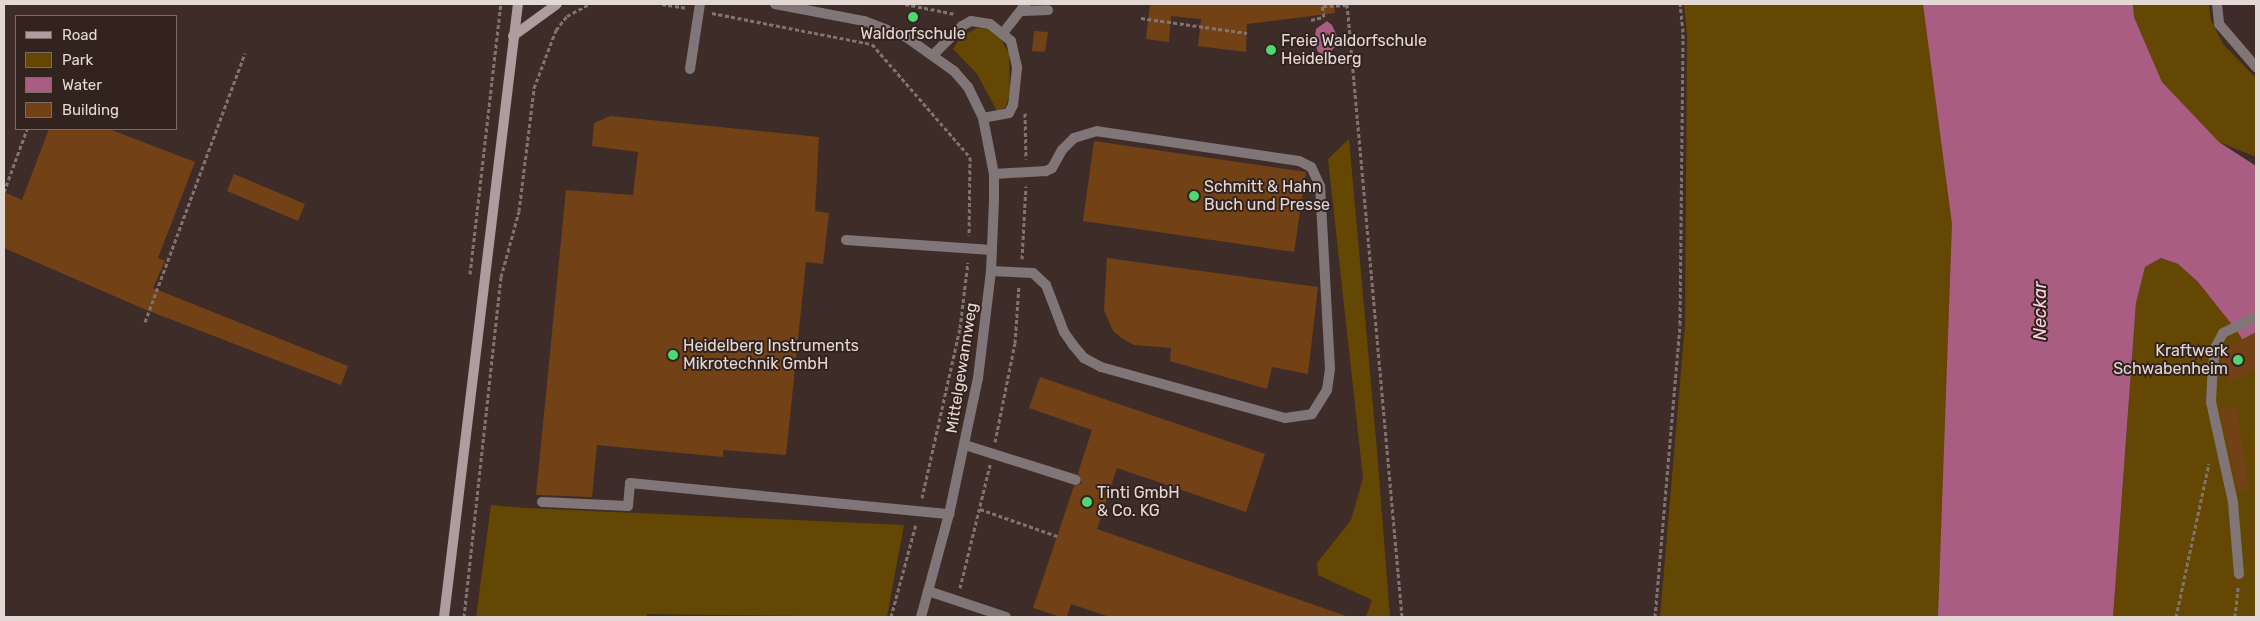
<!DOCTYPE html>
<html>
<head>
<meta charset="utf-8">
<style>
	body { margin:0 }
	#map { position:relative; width:2260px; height:621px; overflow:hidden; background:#3e2c28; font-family:Rubik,sans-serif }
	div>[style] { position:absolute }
	.green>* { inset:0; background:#644702 }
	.water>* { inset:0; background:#a95d82 }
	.building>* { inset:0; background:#724216 }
	.path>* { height:3px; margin-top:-1.5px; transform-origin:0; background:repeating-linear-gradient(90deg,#82736f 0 4px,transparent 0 6.5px) }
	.service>* { height:10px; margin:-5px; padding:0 5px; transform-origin:5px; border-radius:5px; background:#807677 }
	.minor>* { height:10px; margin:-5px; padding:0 5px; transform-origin:5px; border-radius:5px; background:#807677 }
	.secondary>* { height:10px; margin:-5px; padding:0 5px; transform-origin:5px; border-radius:5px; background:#ad9d9e }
	.dots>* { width:14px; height:14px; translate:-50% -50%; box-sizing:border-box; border:2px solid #33231e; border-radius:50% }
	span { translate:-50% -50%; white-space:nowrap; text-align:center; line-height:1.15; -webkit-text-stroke:4px #33231e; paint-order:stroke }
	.poi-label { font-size:16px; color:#e4d8d5 }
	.left { translate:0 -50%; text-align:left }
	.right { translate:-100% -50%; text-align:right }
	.street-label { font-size:16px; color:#e4d8d5 }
	.water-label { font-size:18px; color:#fdd0e3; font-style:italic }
	.frame { position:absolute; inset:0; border:5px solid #e4d8d5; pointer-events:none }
	.legend { position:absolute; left:15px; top:15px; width:162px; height:115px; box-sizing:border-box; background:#33231e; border:1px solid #7a6b67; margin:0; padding:6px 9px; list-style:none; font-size:15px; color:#e4d8d5 }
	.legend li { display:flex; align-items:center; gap:10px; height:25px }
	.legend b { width:25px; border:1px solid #7a6b67 }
</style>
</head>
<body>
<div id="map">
	<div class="green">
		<div style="clip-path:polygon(1684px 4px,2031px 4px,2039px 617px,1660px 617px,1685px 324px,1687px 36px)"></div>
		<div style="clip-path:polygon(2133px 4px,2209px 4px,2211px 20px,2223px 44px,2256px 78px,2256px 157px,2219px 142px,2162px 82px,2134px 17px)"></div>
		<div style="clip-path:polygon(977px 28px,989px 29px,999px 36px,1009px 54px,1010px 92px,1006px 107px,997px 111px,977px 74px,953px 49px,961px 37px)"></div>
		<div style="clip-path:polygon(1349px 139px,1377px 450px,1390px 617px,1366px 617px,1372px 600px,1318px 575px,1317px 563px,1351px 520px,1363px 478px,1328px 159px)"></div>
		<div style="clip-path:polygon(2161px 258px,2178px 264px,2198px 282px,2237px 331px,2256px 362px,2256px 617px,2113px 617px,2136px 303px,2145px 267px)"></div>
		<div style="clip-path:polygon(491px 505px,526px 508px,904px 525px,887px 617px,647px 614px,647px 617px,476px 617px)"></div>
	</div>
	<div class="water">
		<div style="clip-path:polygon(1923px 4px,2133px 4px,2134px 17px,2162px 82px,2219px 142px,2256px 166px,2256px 362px,2237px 331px,2198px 282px,2178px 264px,2161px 258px,2145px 267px,2136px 303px,2113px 617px,1938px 617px,1952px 224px)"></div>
		<div style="clip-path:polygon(1327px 21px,1332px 25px,1337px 36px,1335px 47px,1326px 56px,1318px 52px,1314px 42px,1316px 29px)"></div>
	</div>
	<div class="building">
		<div style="clip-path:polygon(1150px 4px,1334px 4px,1335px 13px,1247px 24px,1246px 52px,1198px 46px,1201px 19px,1171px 16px,1169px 42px,1146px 39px)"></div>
		<div style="clip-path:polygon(1034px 31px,1048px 32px,1045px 52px,1032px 51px)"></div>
		<div style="clip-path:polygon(611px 116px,819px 137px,815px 211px,829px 213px,823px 264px,806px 262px,786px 455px,723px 450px,723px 457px,597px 445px,592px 497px,536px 495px,566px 190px,633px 195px,638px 152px,592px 146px,594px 123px)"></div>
		<div style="clip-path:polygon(49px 129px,109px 129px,195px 162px,158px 258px,165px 261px,153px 288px,348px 366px,341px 385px,144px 309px,4px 248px,4px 192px,22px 200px)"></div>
		<div style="clip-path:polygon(1094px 141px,1306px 172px,1294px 252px,1083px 221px)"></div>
		<div style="clip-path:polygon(234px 174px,305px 204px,298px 221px,227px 191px)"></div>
		<div style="clip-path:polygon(1107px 258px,1318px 287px,1308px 374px,1272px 367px,1267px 389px,1170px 361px,1171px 348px,1134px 345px,1123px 339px,1113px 331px,1104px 310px)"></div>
		<div style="clip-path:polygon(2256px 332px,2256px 369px,2230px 382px,2221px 362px,2222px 350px)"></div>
		<div style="clip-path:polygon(1040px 377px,1265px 454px,1246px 512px,1117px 468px,1097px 529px,1349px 617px,1110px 617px,1071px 604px,1067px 617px,1061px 617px,1033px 608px,1074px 486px,1082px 483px,1078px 473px,1092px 430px,1029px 408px)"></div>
		<div style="clip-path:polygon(2236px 406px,2249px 489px,2238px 492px,2220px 409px)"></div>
	</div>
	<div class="path">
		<div style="left:662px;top:4px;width:24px;rotate:9deg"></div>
		<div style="left:905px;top:4px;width:51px;rotate:11.3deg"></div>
		<div style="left:1347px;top:4px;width:615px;rotate:84.87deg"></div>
		<div style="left:1323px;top:6px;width:24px;rotate:-2deg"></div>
		<div style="left:712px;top:13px;width:163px;rotate:11deg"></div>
		<div style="left:872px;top:44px;width:150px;rotate:49.1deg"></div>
		<div style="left:970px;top:157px;width:78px;rotate:90.7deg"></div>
		<div style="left:1141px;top:18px;width:107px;rotate:8.1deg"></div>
		<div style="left:1311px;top:20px;width:13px;rotate:-13deg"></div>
		<div style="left:1324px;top:17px;width:13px;rotate:-99deg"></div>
		<div style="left:1025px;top:113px;width:46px;rotate:88.8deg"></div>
		<div style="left:4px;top:192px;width:67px;rotate:-69.9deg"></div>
		<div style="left:1022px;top:259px;width:73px;rotate:-86.9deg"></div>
		<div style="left:470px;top:274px;width:272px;rotate:-83.5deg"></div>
		<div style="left:145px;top:322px;width:287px;rotate:-69.6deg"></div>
		<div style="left:995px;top:442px;width:101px;rotate:-78.6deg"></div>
		<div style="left:1015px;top:343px;width:58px;rotate:-86.1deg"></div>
		<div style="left:922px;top:498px;width:174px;rotate:-77.4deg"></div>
		<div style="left:960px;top:328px;width:66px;rotate:-83.1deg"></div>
		<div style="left:980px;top:509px;width:82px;rotate:19.3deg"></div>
		<div style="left:960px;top:588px;width:127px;rotate:-76.3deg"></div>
		<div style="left:464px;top:617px;width:342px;rotate:-83.8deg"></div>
		<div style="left:501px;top:277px;width:68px;rotate:-74.7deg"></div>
		<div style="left:519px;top:211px;width:124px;rotate:-83deg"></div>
		<div style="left:534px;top:88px;width:62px;rotate:-69.2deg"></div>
		<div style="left:556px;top:30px;width:18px;rotate:-52deg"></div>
		<div style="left:567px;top:16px;width:26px;rotate:-28deg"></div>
		<div style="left:891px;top:617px;width:96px;rotate:-75deg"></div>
		<div style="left:1655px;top:617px;width:294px;rotate:-85.1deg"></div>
		<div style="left:1680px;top:324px;width:292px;rotate:-89.4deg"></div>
		<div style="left:1683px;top:32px;width:28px;rotate:-96deg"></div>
		<div style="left:2176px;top:617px;width:157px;rotate:-77.9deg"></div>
		<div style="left:2235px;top:617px;width:30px;rotate:-84deg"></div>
	</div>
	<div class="service">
		<div style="left:1023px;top:11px;width:25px;rotate:-2deg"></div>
		<div style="left:1003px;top:33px;width:37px;rotate:-52deg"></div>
		<div style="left:690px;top:69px;width:66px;rotate:-81.3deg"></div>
		<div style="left:846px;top:240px;width:146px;rotate:3.9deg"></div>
		<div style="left:991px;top:271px;width:42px;rotate:2.7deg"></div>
		<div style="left:1033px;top:273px;width:18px;rotate:43deg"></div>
		<div style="left:1046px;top:285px;width:50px;rotate:69deg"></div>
		<div style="left:1064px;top:332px;width:16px;rotate:55deg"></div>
		<div style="left:1073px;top:345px;width:17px;rotate:50deg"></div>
		<div style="left:1084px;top:358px;width:19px;rotate:28deg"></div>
		<div style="left:1101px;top:367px;width:191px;rotate:15.5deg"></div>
		<div style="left:1285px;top:418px;width:27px;rotate:-8deg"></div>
		<div style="left:1312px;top:414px;width:28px;rotate:-58deg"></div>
		<div style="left:1327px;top:390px;width:21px;rotate:-82deg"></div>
		<div style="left:1330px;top:369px;width:183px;rotate:-93.1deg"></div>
		<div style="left:1320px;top:186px;width:21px;rotate:-115deg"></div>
		<div style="left:1311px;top:167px;width:13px;rotate:-153deg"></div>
		<div style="left:1299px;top:161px;width:204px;rotate:-171.6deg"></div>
		<div style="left:1097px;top:131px;width:24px;rotate:163deg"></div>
		<div style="left:1074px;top:138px;width:17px;rotate:135deg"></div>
		<div style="left:1062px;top:150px;width:21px;rotate:119deg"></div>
		<div style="left:1052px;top:168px;width:7px;rotate:153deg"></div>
		<div style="left:1046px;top:171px;width:52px;rotate:176.7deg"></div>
		<div style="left:965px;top:445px;width:116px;rotate:17.5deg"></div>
		<div style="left:542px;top:502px;width:86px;rotate:2.7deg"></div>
		<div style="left:628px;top:506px;width:23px;rotate:-85deg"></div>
		<div style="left:630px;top:483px;width:321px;rotate:5.6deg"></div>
		<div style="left:2239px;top:574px;width:72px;rotate:-94.8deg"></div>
		<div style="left:2233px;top:502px;width:102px;rotate:-102.4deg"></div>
		<div style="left:2211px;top:402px;width:33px;rotate:-87deg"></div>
		<div style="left:2213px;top:369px;width:21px;rotate:-85deg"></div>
		<div style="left:2215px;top:348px;width:17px;rotate:-62deg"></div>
		<div style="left:2223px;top:333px;width:37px;rotate:-26deg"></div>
		<div style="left:928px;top:591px;width:82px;rotate:18.4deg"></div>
	</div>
	<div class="minor">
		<div style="left:775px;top:4px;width:91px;rotate:10.8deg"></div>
		<div style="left:864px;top:21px;width:45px;rotate:20.9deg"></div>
		<div style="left:906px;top:37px;width:59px;rotate:35.3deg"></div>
		<div style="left:954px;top:71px;width:21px;rotate:49deg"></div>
		<div style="left:968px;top:87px;width:34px;rotate:64deg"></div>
		<div style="left:983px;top:118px;width:57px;rotate:78.9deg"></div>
		<div style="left:994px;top:174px;width:26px;rotate:90deg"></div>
		<div style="left:994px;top:200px;width:71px;rotate:92.4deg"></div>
		<div style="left:991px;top:271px;width:108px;rotate:96.9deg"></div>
		<div style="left:978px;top:378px;width:139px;rotate:102deg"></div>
		<div style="left:949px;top:514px;width:107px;rotate:105.2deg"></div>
		<div style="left:2217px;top:4px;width:20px;rotate:84deg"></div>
		<div style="left:2219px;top:24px;width:57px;rotate:49.3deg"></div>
		<div style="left:934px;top:54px;width:40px;rotate:-45deg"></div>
		<div style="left:962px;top:26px;width:10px;rotate:-29deg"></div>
		<div style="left:971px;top:21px;width:19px;rotate:9deg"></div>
		<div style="left:990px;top:24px;width:27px;rotate:39deg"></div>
		<div style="left:1011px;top:41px;width:28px;rotate:77deg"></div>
		<div style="left:1017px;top:68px;width:37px;rotate:96deg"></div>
		<div style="left:1013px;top:105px;width:9px;rotate:117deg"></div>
		<div style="left:1009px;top:113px;width:26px;rotate:169deg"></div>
	</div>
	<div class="secondary">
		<div style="left:513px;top:36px;width:54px;rotate:-36deg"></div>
		<div style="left:444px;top:617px;width:617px;rotate:-83.12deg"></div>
	</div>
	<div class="dots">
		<div style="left:913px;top:17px;background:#4fd675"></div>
		<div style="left:1271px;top:50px;background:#4fd675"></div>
		<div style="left:1194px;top:196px;background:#4fd675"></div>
		<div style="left:673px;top:355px;background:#4fd675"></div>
		<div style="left:2238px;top:360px;background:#4fd675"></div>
		<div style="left:1087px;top:502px;background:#4fd675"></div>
	</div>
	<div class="poi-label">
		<span style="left:913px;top:34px">Waldorfschule</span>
		<span class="left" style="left:1281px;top:50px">Freie Waldorfschule<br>Heidelberg</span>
		<span class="left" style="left:1204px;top:196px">Schmitt &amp; Hahn<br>Buch und Presse</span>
		<span class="left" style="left:683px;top:355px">Heidelberg Instruments<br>Mikrotechnik GmbH</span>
		<span class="right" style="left:2228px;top:360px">Kraftwerk<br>Schwabenheim</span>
		<span class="left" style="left:1097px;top:502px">Tinti GmbH<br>&amp; Co. KG</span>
	</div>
	<div class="street-label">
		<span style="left:962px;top:368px;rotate:-81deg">Mittelgewannweg</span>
	</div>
	<div class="water-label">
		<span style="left:2040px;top:311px;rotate:-90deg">Neckar</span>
	</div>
	<div class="frame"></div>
	<ul class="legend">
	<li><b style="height:6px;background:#ad9d9e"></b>Road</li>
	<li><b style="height:14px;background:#644702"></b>Park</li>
	<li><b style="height:14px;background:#a95d82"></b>Water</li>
	<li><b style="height:14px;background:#724216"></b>Building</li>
	</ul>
</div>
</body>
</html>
